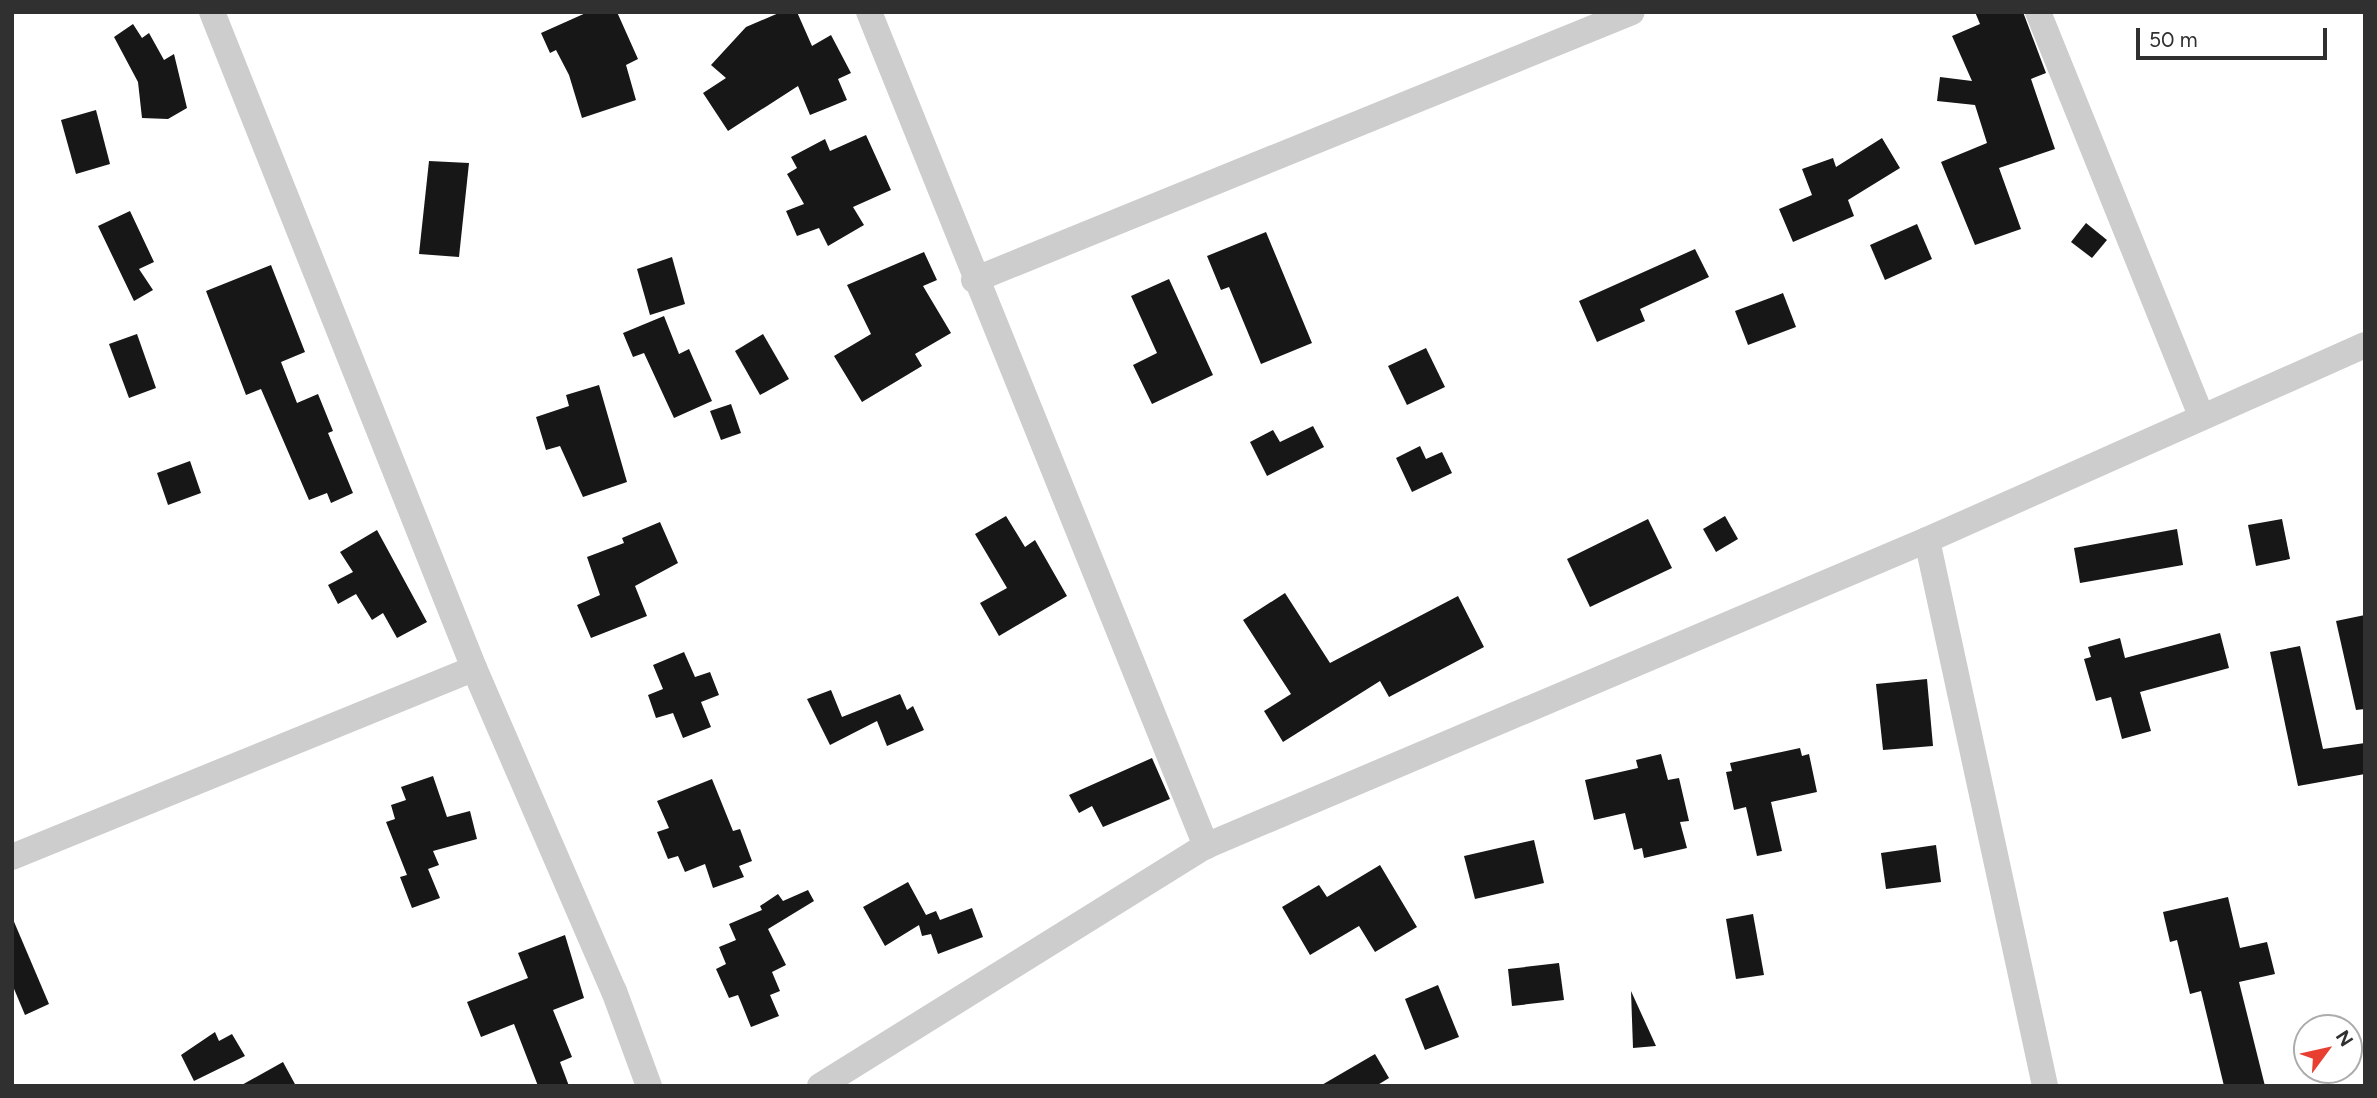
<!DOCTYPE html>
<html>
<head>
<meta charset="utf-8">
<style>
	body { margin:0 }
	#map { position:relative; width:2377px; height:1098px; overflow:hidden; background:#fff; font-family:Figtree,sans-serif }
	div>[style] { position:absolute }
	.building>* { inset:0; background:#171717 }
	.street>* { height:26px; margin:-13px; padding:0 13px; transform-origin:13px; border-radius:13px; background:#cdcdcd }
	span { translate:-50% -50%; white-space:nowrap; text-align:center; line-height:1.15; -webkit-text-stroke:7px #fff; paint-order:stroke }
	.frame { position:absolute; inset:0; border:14px solid #303030; pointer-events:none }
	.north { position:absolute; left:2293px; top:1014px; width:70px; height:70px; box-sizing:border-box; background:#fff; border:2px solid #acacac; border-radius:50%; rotate:57deg; font-size:19px; font-weight:700; line-height:28px; text-align:center; color:#303030 }
	.north::after { content:''; display:block; margin:auto; width:24px; height:32px; background:#e83f31; clip-path:polygon(50% 0,100% 100%,50% 72%,0 100%) }
	.scale { position:absolute; left:2136px; top:28px; width:191px; height:32px; box-sizing:border-box; border:4px solid #303030; border-top:0; padding-left:9px; font-size:21px; line-height:24px; white-space:nowrap; color:#303030; -webkit-text-stroke:5px #fff; paint-order:stroke }
</style>
</head>
<body>
<div id="map">
	<div class="building">
		<div style="clip-path:polygon(588px 12px,617px 12px,638px 59px,626px 65px,636px 100px,582px 118px,569px 75px,556px 50px,550px 53px,541px 33px)"></div>
		<div style="clip-path:polygon(781px 12px,797px 12px,812px 46px,831px 35px,851px 73px,838px 79px,847px 100px,810px 115px,798px 86px,728px 131px,703px 93px,726px 78px,711px 65px,746px 27px)"></div>
		<div style="clip-path:polygon(1975px 12px,2023px 12px,2046px 73px,2031px 79px,2055px 149px,1999px 168px,2021px 229px,1975px 245px,1941px 162px,1987px 143px,1975px 105px,1937px 101px,1940px 77px,1972px 81px,1952px 36px,1980px 24px)"></div>
		<div style="clip-path:polygon(133px 24px,142px 38px,149px 33px,164px 60px,174px 54px,187px 108px,168px 119px,142px 118px,138px 82px,114px 37px)"></div>
		<div style="clip-path:polygon(96px 110px,110px 164px,76px 174px,61px 120px)"></div>
		<div style="clip-path:polygon(866px 135px,891px 190px,853px 207px,864px 225px,828px 246px,819px 228px,797px 236px,786px 211px,804px 204px,787px 174px,797px 168px,791px 157px,825px 139px,830px 151px)"></div>
		<div style="clip-path:polygon(1882px 138px,1900px 168px,1848px 200px,1854px 216px,1793px 242px,1779px 209px,1812px 195px,1802px 169px,1833px 158px,1836px 167px)"></div>
		<div style="clip-path:polygon(429px 161px,469px 163px,459px 257px,419px 254px)"></div>
		<div style="clip-path:polygon(130px 211px,154px 262px,139px 269px,153px 290px,134px 301px,98px 226px)"></div>
		<div style="clip-path:polygon(2086px 223px,2107px 240px,2092px 258px,2071px 242px)"></div>
		<div style="clip-path:polygon(1917px 224px,1932px 259px,1885px 280px,1870px 245px)"></div>
		<div style="clip-path:polygon(1266px 232px,1312px 343px,1261px 364px,1229px 287px,1221px 290px,1207px 256px)"></div>
		<div style="clip-path:polygon(1695px 249px,1709px 277px,1640px 309px,1645px 321px,1597px 342px,1579px 301px)"></div>
		<div style="clip-path:polygon(924px 252px,937px 280px,923px 286px,951px 333px,915px 354px,922px 366px,862px 402px,834px 356px,871px 334px,847px 285px)"></div>
		<div style="clip-path:polygon(672px 257px,685px 304px,650px 315px,637px 269px)"></div>
		<div style="clip-path:polygon(271px 265px,305px 352px,281px 362px,297px 403px,318px 394px,333px 431px,328px 433px,353px 493px,331px 503px,327px 493px,309px 500px,261px 389px,246px 395px,206px 291px)"></div>
		<div style="clip-path:polygon(1169px 279px,1213px 375px,1152px 404px,1133px 365px,1157px 353px,1131px 296px)"></div>
		<div style="clip-path:polygon(1783px 293px,1796px 327px,1748px 345px,1735px 311px)"></div>
		<div style="clip-path:polygon(664px 316px,679px 354px,689px 349px,712px 401px,674px 418px,644px 353px,633px 357px,623px 333px)"></div>
		<div style="clip-path:polygon(137px 334px,156px 388px,129px 398px,109px 344px)"></div>
		<div style="clip-path:polygon(763px 334px,789px 379px,760px 395px,735px 351px)"></div>
		<div style="clip-path:polygon(1426px 348px,1445px 387px,1407px 405px,1388px 366px)"></div>
		<div style="clip-path:polygon(599px 385px,627px 482px,583px 497px,560px 446px,546px 450px,536px 417px,569px 406px,566px 395px)"></div>
		<div style="clip-path:polygon(731px 404px,741px 433px,721px 440px,710px 411px)"></div>
		<div style="clip-path:polygon(1313px 426px,1324px 447px,1267px 476px,1250px 442px,1273px 430px,1280px 442px)"></div>
		<div style="clip-path:polygon(1420px 446px,1426px 459px,1442px 452px,1452px 473px,1412px 492px,1396px 458px)"></div>
		<div style="clip-path:polygon(190px 461px,201px 493px,168px 505px,157px 473px)"></div>
		<div style="clip-path:polygon(1006px 516px,1025px 547px,1035px 540px,1067px 596px,999px 636px,980px 603px,1007px 588px,975px 534px)"></div>
		<div style="clip-path:polygon(1725px 516px,1738px 539px,1716px 552px,1703px 529px)"></div>
		<div style="clip-path:polygon(1648px 519px,1672px 568px,1590px 607px,1567px 559px)"></div>
		<div style="clip-path:polygon(2282px 519px,2290px 559px,2256px 566px,2248px 525px)"></div>
		<div style="clip-path:polygon(660px 522px,678px 563px,635px 586px,647px 616px,591px 638px,577px 605px,600px 595px,587px 557px,624px 543px,622px 538px)"></div>
		<div style="clip-path:polygon(2177px 529px,2183px 565px,2080px 583px,2074px 548px)"></div>
		<div style="clip-path:polygon(377px 530px,427px 622px,397px 638px,383px 613px,372px 620px,356px 594px,338px 604px,328px 585px,353px 572px,340px 552px)"></div>
		<div style="clip-path:polygon(1285px 593px,1330px 663px,1458px 596px,1484px 647px,1389px 697px,1380px 681px,1283px 742px,1264px 711px,1291px 694px,1243px 620px)"></div>
		<div style="clip-path:polygon(2365px 615px,2365px 709px,2356px 710px,2336px 621px)"></div>
		<div style="clip-path:polygon(2220px 633px,2229px 668px,2140px 692px,2151px 731px,2122px 739px,2111px 697px,2096px 701px,2084px 659px,2091px 657px,2088px 647px,2120px 638px,2125px 658px)"></div>
		<div style="clip-path:polygon(2300px 646px,2323px 749px,2365px 743px,2365px 774px,2298px 786px,2270px 652px)"></div>
		<div style="clip-path:polygon(684px 652px,695px 677px,710px 672px,719px 695px,701px 702px,711px 727px,683px 738px,673px 713px,656px 718px,648px 695px,663px 689px,653px 665px)"></div>
		<div style="clip-path:polygon(1927px 679px,1933px 746px,1883px 750px,1876px 684px)"></div>
		<div style="clip-path:polygon(831px 690px,842px 717px,900px 694px,907px 710px,913px 706px,924px 730px,887px 746px,877px 721px,830px 745px,807px 699px)"></div>
		<div style="clip-path:polygon(1800px 748px,1802px 756px,1809px 754px,1817px 792px,1771px 802px,1782px 851px,1757px 856px,1746px 807px,1734px 810px,1726px 772px,1732px 771px,1730px 763px)"></div>
		<div style="clip-path:polygon(1661px 754px,1668px 780px,1679px 778px,1689px 821px,1680px 822px,1687px 848px,1644px 858px,1642px 848px,1634px 850px,1625px 813px,1594px 820px,1585px 780px,1638px 768px,1636px 760px)"></div>
		<div style="clip-path:polygon(1152px 758px,1170px 799px,1103px 827px,1092px 806px,1079px 813px,1069px 795px)"></div>
		<div style="clip-path:polygon(433px 776px,447px 817px,470px 811px,477px 839px,433px 851px,439px 865px,428px 869px,440px 898px,412px 908px,400px 877px,407px 875px,386px 822px,395px 819px,391px 805px,406px 800px,401px 787px)"></div>
		<div style="clip-path:polygon(712px 779px,733px 831px,740px 829px,752px 861px,739px 866px,744px 877px,713px 888px,705px 864px,685px 872px,678px 856px,668px 859px,657px 832px,669px 828px,657px 801px)"></div>
		<div style="clip-path:polygon(1534px 840px,1544px 883px,1475px 899px,1464px 856px)"></div>
		<div style="clip-path:polygon(1936px 845px,1941px 882px,1886px 889px,1881px 853px)"></div>
		<div style="clip-path:polygon(1380px 865px,1417px 927px,1375px 952px,1359px 926px,1310px 955px,1282px 907px,1319px 885px,1327px 897px)"></div>
		<div style="clip-path:polygon(908px 882px,926px 915px,936px 911px,940px 920px,972px 908px,983px 937px,938px 954px,931px 934px,922px 936px,919px 925px,885px 946px,863px 907px)"></div>
		<div style="clip-path:polygon(808px 890px,814px 901px,768px 929px,786px 965px,772px 972px,780px 991px,770px 995px,779px 1016px,751px 1027px,738px 995px,729px 998px,716px 969px,726px 964px,719px 947px,736px 940px,729px 924px,762px 910px,760px 906px,778px 894px,783px 901px)"></div>
		<div style="clip-path:polygon(2228px 897px,2240px 948px,2267px 942px,2275px 974px,2239px 982px,2265px 1086px,2224px 1086px,2201px 991px,2190px 994px,2177px 940px,2170px 942px,2163px 912px)"></div>
		<div style="clip-path:polygon(1753px 914px,1764px 975px,1736px 979px,1726px 919px)"></div>
		<div style="clip-path:polygon(12px 917px,49px 1004px,25px 1015px,12px 984px)"></div>
		<div style="clip-path:polygon(565px 935px,584px 998px,553px 1010px,572px 1057px,560px 1062px,569px 1086px,538px 1086px,514px 1024px,481px 1037px,467px 1002px,528px 978px,518px 953px)"></div>
		<div style="clip-path:polygon(1559px 963px,1564px 1000px,1512px 1006px,1508px 969px)"></div>
		<div style="clip-path:polygon(1438px 985px,1459px 1037px,1425px 1050px,1405px 999px)"></div>
		<div style="clip-path:polygon(1631px 991px,1656px 1046px,1633px 1048px)"></div>
		<div style="clip-path:polygon(215px 1032px,219px 1041px,232px 1034px,245px 1056px,194px 1081px,181px 1055px)"></div>
		<div style="clip-path:polygon(1375px 1054px,1389px 1078px,1376px 1086px,1320px 1086px)"></div>
		<div style="clip-path:polygon(283px 1062px,296px 1086px,240px 1086px)"></div>
	</div>
	<div class="street">
		<div style="left:212px;top:12px;width:706px;rotate:68.23deg"></div>
		<div style="left:474px;top:668px;width:352px;rotate:66.6deg"></div>
		<div style="left:614px;top:991px;width:101px;rotate:69.8deg"></div>
		<div style="left:869px;top:12px;width:900px;rotate:68deg"></div>
		<div style="left:2038px;top:12px;width:437px;rotate:68deg"></div>
		<div style="left:974px;top:280px;width:710px;rotate:-22.16deg"></div>
		<div style="left:1927px;top:540px;width:559px;rotate:77.8deg"></div>
		<div style="left:12px;top:857px;width:499px;rotate:-22.2deg"></div>
		<div style="left:820px;top:1086px;width:455px;rotate:-31.9deg"></div>
		<div style="left:1206px;top:846px;width:783px;rotate:-23deg"></div>
		<div style="left:1927px;top:540px;width:479px;rotate:-24deg"></div>
	</div>
	<div class="frame"></div>
	<div class="north">N</div>
	<div class="scale">50 m</div>
</div>
</body>
</html>
